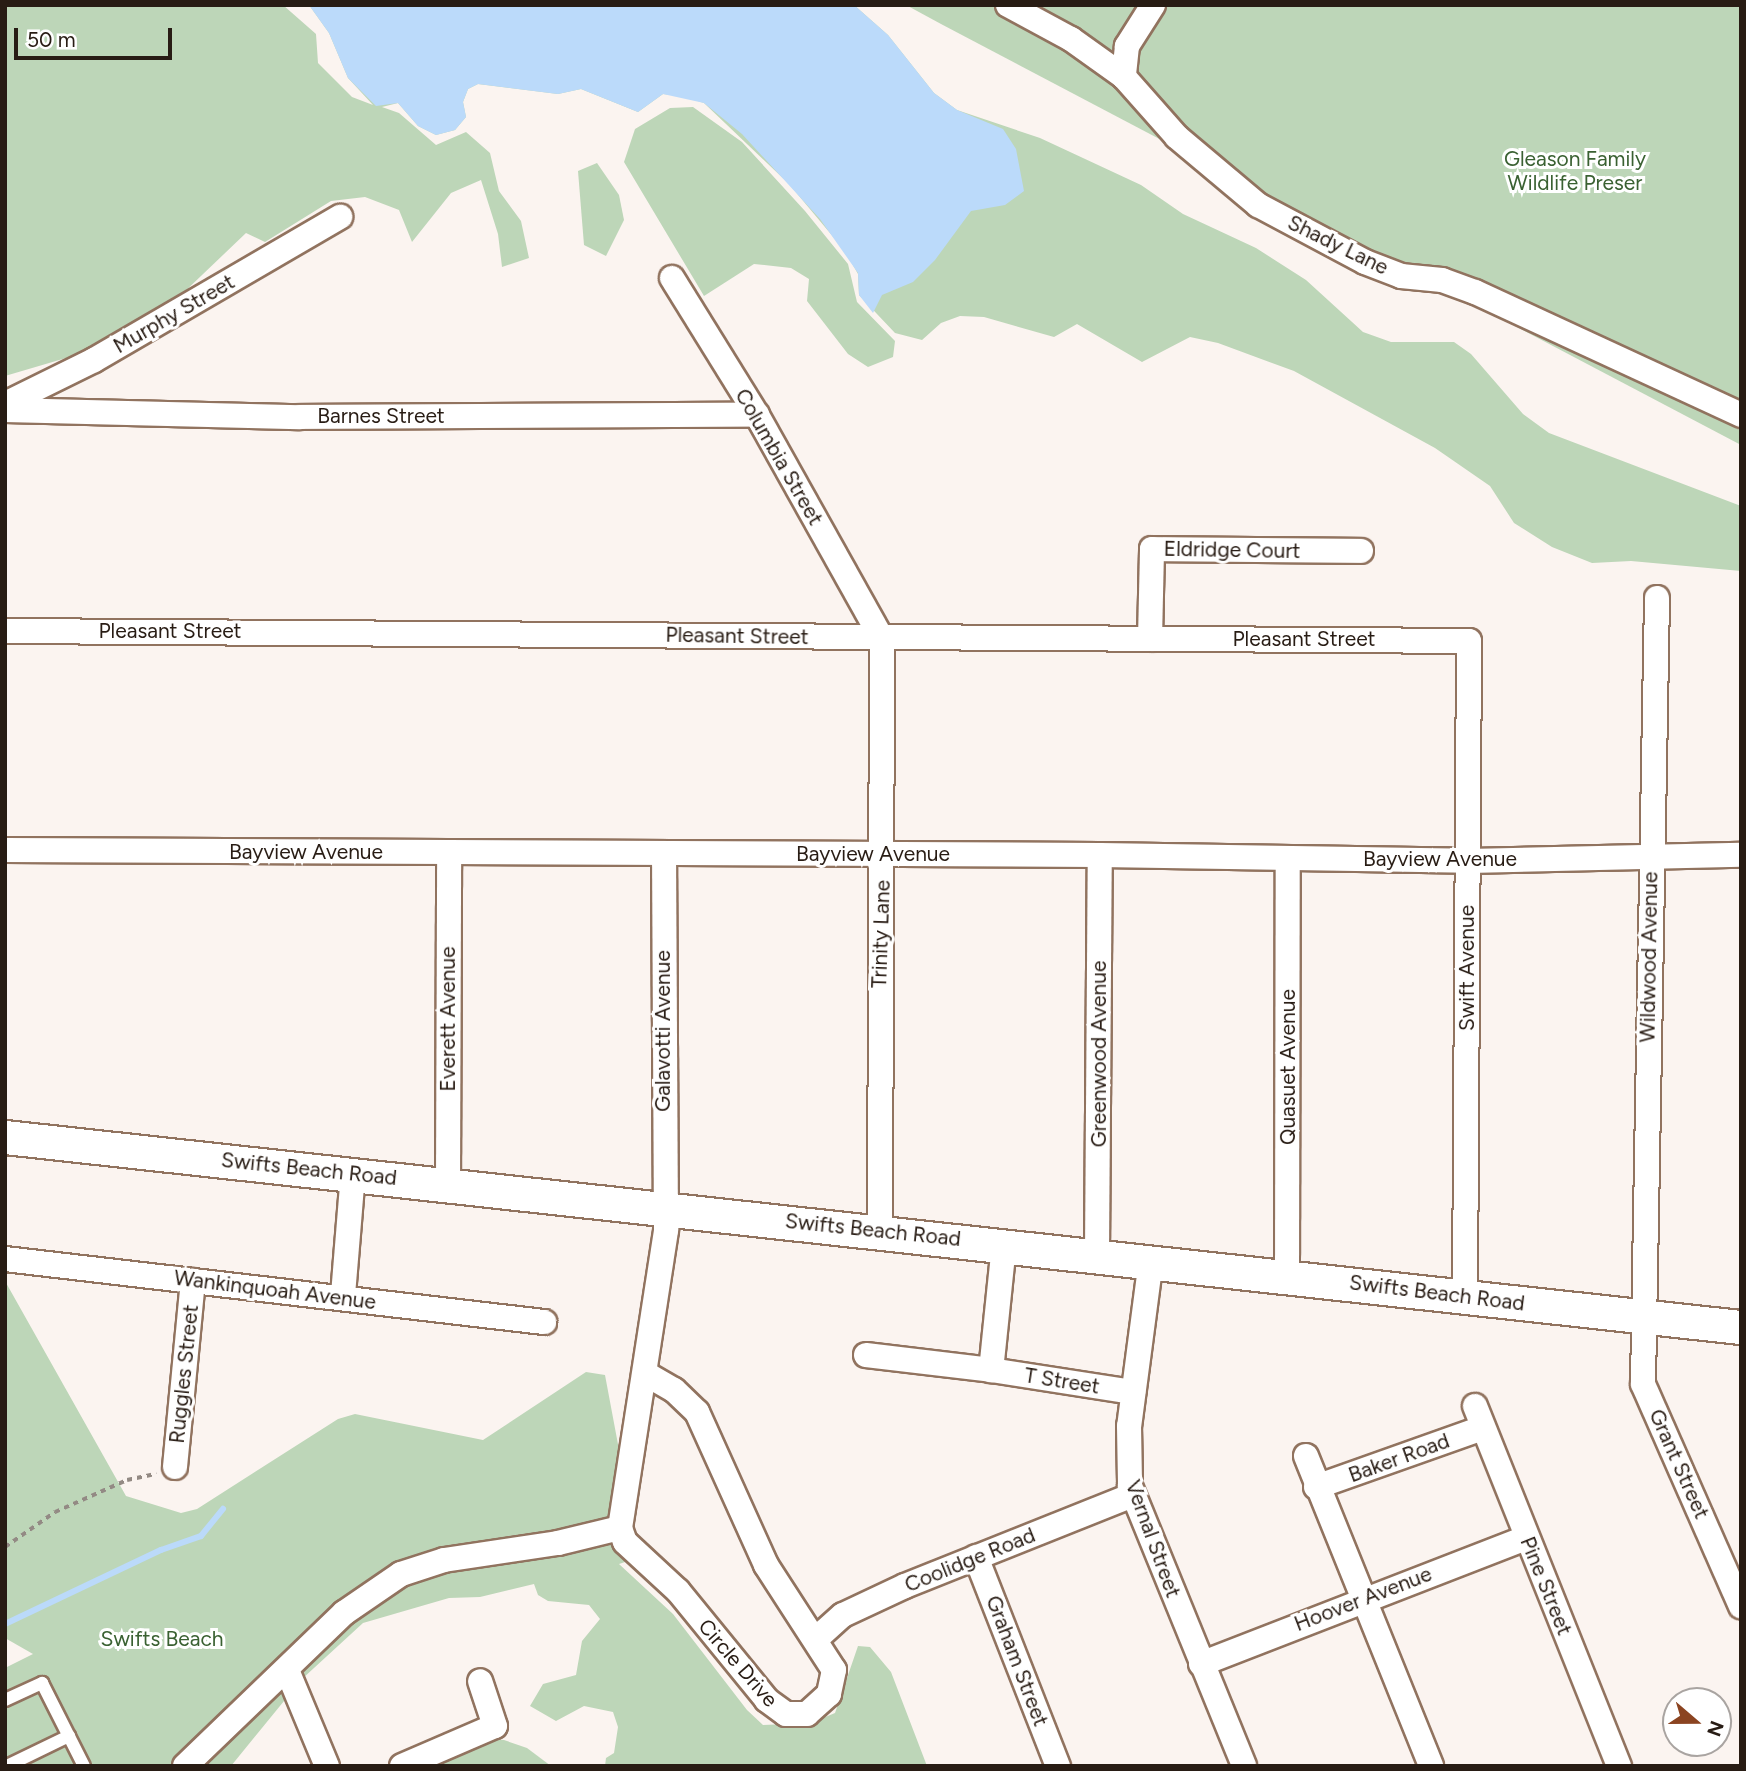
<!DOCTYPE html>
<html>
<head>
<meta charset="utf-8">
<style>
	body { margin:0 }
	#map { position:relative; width:1746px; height:1771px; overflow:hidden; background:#fbf4f0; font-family:Figtree,sans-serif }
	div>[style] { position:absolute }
	.green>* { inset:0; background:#bdd6b8 }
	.water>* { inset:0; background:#bbdafa }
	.stream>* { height:6px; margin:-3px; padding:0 3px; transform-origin:3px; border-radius:3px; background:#bbdafa }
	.path>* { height:3.5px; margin-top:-1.75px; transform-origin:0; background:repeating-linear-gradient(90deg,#938a84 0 5px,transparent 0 10px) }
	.roads { filter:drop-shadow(2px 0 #91735f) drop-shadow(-2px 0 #91735f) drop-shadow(0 2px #91735f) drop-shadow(0 -2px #91735f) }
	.lane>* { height:12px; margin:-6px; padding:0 6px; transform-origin:6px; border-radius:6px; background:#fff }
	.street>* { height:24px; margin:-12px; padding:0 12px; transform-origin:12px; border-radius:12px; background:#fff }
	.secondary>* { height:33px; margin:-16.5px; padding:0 16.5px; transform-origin:16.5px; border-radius:16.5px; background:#fff }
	span { translate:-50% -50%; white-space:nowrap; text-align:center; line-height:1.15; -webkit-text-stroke:6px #fff; paint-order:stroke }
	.park-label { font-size:21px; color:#3a6132 }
	.street-label { font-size:21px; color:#281c14 }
	.frame { position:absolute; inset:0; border:7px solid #281c14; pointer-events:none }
	.north { position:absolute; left:1662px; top:1687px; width:70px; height:70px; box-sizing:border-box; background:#fff; border:2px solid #a9a4a1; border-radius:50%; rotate:110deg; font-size:19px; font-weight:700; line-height:28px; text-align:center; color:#281c14 }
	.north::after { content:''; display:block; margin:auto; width:24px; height:32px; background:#8b4421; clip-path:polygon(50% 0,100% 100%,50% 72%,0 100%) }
	.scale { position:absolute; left:14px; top:28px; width:158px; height:32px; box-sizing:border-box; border:4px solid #281c14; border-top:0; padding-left:9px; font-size:21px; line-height:24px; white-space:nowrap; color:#281c14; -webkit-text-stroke:5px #fff; paint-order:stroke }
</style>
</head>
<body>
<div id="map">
	<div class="green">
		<div style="clip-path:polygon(5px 5px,283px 5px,316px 34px,318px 63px,352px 97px,373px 105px,348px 78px,329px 33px,309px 5px,854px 5px,888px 35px,934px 93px,957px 110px,1040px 138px,1141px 185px,1183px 214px,1256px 248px,1306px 280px,1363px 332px,1391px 342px,1454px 342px,1471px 354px,1523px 414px,1549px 433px,1741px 506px,1741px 571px,1631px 561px,1592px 563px,1552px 547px,1514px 523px,1490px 486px,1435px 448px,1294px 371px,1218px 343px,1190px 337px,1142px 362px,1077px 324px,1054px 337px,984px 317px,960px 316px,941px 323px,922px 340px,895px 333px,859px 295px,858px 274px,845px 251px,789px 184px,704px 103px,683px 96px,663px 94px,638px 112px,581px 89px,558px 94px,478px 84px,468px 89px,463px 102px,466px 117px,455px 130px,436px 135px,418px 126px,398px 103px,382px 107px,399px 113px,436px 145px,466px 132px,490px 153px,499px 191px,521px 221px,529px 258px,502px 267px,498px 234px,481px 180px,451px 193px,412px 242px,399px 210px,365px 197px,331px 201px,265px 242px,246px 233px,179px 297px,83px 353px,5px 376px)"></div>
		<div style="clip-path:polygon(906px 5px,1741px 5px,1741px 445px,941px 24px)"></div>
		<div style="clip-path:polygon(693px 107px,742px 142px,805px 211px,848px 264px,857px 302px,895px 341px,893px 357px,868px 367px,848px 354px,807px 301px,809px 279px,791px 268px,754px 264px,704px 296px,624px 162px,635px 129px,670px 108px)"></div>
		<div style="clip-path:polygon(597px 163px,619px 195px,624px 220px,606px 256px,584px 245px,578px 171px)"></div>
		<div style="clip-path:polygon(5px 1281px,126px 1496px,181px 1513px,197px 1509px,338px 1419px,355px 1414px,483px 1440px,586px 1372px,605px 1375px,623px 1471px,628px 1561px,619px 1564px,673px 1614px,747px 1710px,763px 1725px,811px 1723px,835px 1713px,858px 1646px,870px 1647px,891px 1672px,927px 1766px,605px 1766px,606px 1758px,614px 1753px,618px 1727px,613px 1712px,584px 1706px,556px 1721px,530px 1706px,543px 1684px,576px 1675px,582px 1641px,600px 1619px,589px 1605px,548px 1601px,538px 1595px,534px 1584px,480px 1597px,449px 1598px,363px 1623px,302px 1679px,231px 1766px,5px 1766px,5px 1668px,33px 1654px,5px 1638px)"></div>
		<div style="clip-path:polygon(477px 1738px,504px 1740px,527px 1748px,551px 1766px,441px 1766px,451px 1749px)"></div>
	</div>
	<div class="water">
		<div style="clip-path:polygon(309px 5px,854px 5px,888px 35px,934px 93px,957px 110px,1003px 129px,1016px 149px,1024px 191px,1005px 205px,971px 211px,935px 260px,913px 282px,882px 295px,873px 313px,859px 295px,858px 273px,820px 219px,742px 134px,704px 103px,663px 94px,638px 112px,581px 89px,558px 94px,478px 84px,468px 89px,463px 102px,466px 117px,455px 130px,436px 135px,418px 126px,398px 103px,376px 106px,348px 78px,329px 33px)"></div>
	</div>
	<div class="stream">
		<div style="left:5px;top:1624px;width:173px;rotate:-25.4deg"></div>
		<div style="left:161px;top:1550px;width:42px;rotate:-19.3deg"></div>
		<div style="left:201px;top:1536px;width:35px;rotate:-51deg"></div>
	</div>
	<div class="path">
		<div style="left:5px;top:1547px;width:61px;rotate:-35deg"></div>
		<div style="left:55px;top:1512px;width:79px;rotate:-24deg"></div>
		<div style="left:127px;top:1480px;width:30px;rotate:-12deg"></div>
	</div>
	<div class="roads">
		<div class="lane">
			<div style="left:5px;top:1700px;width:41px;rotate:-24.7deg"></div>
			<div style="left:42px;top:1683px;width:93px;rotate:63.2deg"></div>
			<div style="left:7px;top:1766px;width:69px;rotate:-25.8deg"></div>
		</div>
		<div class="street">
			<div style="left:1008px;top:5px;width:72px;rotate:28.4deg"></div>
			<div style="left:1071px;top:39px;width:65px;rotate:35.6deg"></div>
			<div style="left:1153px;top:5px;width:49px;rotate:122.4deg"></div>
			<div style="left:1127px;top:46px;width:31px;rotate:96deg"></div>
			<div style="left:1124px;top:77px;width:80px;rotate:48.5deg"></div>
			<div style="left:1177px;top:137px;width:106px;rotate:40deg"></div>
			<div style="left:1258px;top:205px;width:121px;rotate:28deg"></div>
			<div style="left:1365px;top:262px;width:39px;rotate:21deg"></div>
			<div style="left:1401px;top:276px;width:41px;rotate:5.6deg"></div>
			<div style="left:1442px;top:280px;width:35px;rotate:20deg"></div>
			<div style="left:1475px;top:292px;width:293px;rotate:24.8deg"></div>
			<div style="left:672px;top:278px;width:161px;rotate:58.2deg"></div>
			<div style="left:757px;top:415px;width:257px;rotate:60.8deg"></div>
			<div style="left:882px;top:639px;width:591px;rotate:90.19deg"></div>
			<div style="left:5px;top:404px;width:99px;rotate:-26.3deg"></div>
			<div style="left:94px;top:360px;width:285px;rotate:-30.2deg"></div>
			<div style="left:5px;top:410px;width:295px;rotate:1.4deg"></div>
			<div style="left:300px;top:417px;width:457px;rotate:-0.3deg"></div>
			<div style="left:1657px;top:598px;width:786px;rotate:91.02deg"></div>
			<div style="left:1643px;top:1384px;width:243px;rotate:66.2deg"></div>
			<div style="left:5px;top:631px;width:1464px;rotate:0.39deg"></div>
			<div style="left:1469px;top:641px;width:655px;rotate:90.35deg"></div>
			<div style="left:1150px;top:639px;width:90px;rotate:-88.7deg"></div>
			<div style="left:1152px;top:549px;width:209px;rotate:0.5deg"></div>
			<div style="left:5px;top:850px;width:1095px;rotate:0.26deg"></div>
			<div style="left:1100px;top:855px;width:368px;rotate:0.9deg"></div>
			<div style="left:1468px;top:861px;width:273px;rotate:-1.3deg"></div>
			<div style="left:448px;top:1184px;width:331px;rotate:-89.8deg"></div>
			<div style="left:1004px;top:1245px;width:126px;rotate:95.9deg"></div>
			<div style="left:991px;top:1370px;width:144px;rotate:8.8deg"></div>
			<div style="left:1097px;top:1253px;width:398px;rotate:-89.6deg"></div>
			<div style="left:5px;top:1259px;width:543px;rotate:6.67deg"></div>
			<div style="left:1151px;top:1260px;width:167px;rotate:97.5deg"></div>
			<div style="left:1129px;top:1426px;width:60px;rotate:89deg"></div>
			<div style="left:1130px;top:1486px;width:302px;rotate:67.8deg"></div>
			<div style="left:1287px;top:1276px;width:418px;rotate:-89.9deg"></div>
			<div style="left:343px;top:1295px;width:121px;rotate:-85.3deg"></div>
			<div style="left:866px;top:1355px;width:126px;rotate:6.8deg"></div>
			<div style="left:646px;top:1374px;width:32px;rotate:30deg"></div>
			<div style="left:674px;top:1390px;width:32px;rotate:44deg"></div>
			<div style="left:697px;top:1412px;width:168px;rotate:65.7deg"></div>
			<div style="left:766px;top:1565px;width:125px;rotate:57.1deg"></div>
			<div style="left:834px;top:1670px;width:25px;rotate:102deg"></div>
			<div style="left:829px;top:1694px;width:30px;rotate:138deg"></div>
			<div style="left:807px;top:1714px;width:21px;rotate:180deg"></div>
			<div style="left:786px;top:1714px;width:24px;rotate:-144deg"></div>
			<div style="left:767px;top:1700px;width:141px;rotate:-129.2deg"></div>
			<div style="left:678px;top:1591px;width:72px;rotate:-137.2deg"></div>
			<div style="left:625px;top:1542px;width:15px;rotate:-110deg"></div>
			<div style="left:620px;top:1528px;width:302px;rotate:-81.2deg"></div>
			<div style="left:666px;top:1230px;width:376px;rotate:-90.3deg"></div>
			<div style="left:1475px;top:1406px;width:388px;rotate:68.2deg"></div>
			<div style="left:1306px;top:1456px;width:334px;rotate:68deg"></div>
			<div style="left:175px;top:1467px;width:187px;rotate:-84.5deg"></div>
			<div style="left:1316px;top:1487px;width:177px;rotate:-19.5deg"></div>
			<div style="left:976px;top:1557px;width:225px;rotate:68.6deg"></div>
			<div style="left:816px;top:1639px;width:36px;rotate:-42deg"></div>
			<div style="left:843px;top:1615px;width:68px;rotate:-25.1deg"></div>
			<div style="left:905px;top:1586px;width:245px;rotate:-21.8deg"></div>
			<div style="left:1201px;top:1664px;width:349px;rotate:-21.2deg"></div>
			<div style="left:287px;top:1670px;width:104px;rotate:67.4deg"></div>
			<div style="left:185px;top:1766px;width:221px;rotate:-43.9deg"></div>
			<div style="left:344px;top:1613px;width:69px;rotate:-34.4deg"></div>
			<div style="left:401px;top:1574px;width:45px;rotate:-18deg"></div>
			<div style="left:444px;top:1560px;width:115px;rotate:-8.5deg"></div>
			<div style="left:558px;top:1543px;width:64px;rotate:-13.6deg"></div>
			<div style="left:402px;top:1766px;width:101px;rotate:-23.3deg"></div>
			<div style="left:495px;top:1726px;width:47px;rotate:-108.4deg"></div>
		</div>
		<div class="secondary">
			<div style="left:5px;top:1137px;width:1746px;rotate:6.25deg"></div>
		</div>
	</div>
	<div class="park-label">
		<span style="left:1575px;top:171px">Gleason Family<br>Wildlife Preser</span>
		<span style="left:162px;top:1639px">Swifts Beach</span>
	</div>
	<div class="street-label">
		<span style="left:1338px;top:245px;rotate:26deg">Shady Lane</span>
		<span style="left:174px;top:314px;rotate:-30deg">Murphy Street</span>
		<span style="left:381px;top:416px">Barnes Street</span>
		<span style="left:779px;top:457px;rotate:60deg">Columbia Street</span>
		<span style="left:1232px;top:550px;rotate:1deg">Eldridge Court</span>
		<span style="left:170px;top:631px">Pleasant Street</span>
		<span style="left:737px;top:636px;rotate:1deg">Pleasant Street</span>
		<span style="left:1304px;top:639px">Pleasant Street</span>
		<span style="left:306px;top:852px">Bayview Avenue</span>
		<span style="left:873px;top:854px">Bayview Avenue</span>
		<span style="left:1440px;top:859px">Bayview Avenue</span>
		<span style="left:881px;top:934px;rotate:-88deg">Trinity Lane</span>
		<span style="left:1649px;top:957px;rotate:-89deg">Wildwood Avenue</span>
		<span style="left:1467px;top:968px;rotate:-90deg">Swift Avenue</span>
		<span style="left:448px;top:1019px;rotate:-90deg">Everett Avenue</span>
		<span style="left:663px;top:1031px;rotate:-90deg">Galavotti Avenue</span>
		<span style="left:1099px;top:1054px;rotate:-90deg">Greenwood Avenue</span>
		<span style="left:1288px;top:1067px;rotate:-90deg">Quasuet Avenue</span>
		<span style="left:309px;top:1169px;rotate:6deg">Swifts Beach Road</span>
		<span style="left:873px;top:1230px;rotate:6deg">Swifts Beach Road</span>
		<span style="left:275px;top:1290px;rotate:7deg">Wankinquoah Avenue</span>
		<span style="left:1437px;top:1293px;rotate:7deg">Swifts Beach Road</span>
		<span style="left:184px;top:1374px;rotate:-84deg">Ruggles Street</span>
		<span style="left:1062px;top:1381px;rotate:9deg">T Street</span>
		<span style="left:1399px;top:1458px;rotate:-20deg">Baker Road</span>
		<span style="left:1679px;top:1464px;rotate:66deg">Grant Street</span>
		<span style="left:1153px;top:1539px;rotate:70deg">Vernal Street</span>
		<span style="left:970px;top:1560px;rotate:-22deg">Coolidge Road</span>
		<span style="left:1546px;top:1586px;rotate:68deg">Pine Street</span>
		<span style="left:1363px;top:1599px;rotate:-21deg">Hoover Avenue</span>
		<span style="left:1017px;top:1661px;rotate:69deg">Graham Street</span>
		<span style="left:738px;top:1663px;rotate:49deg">Circle Drive</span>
	</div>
	<div class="frame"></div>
	<div class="north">N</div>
	<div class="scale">50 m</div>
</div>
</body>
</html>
